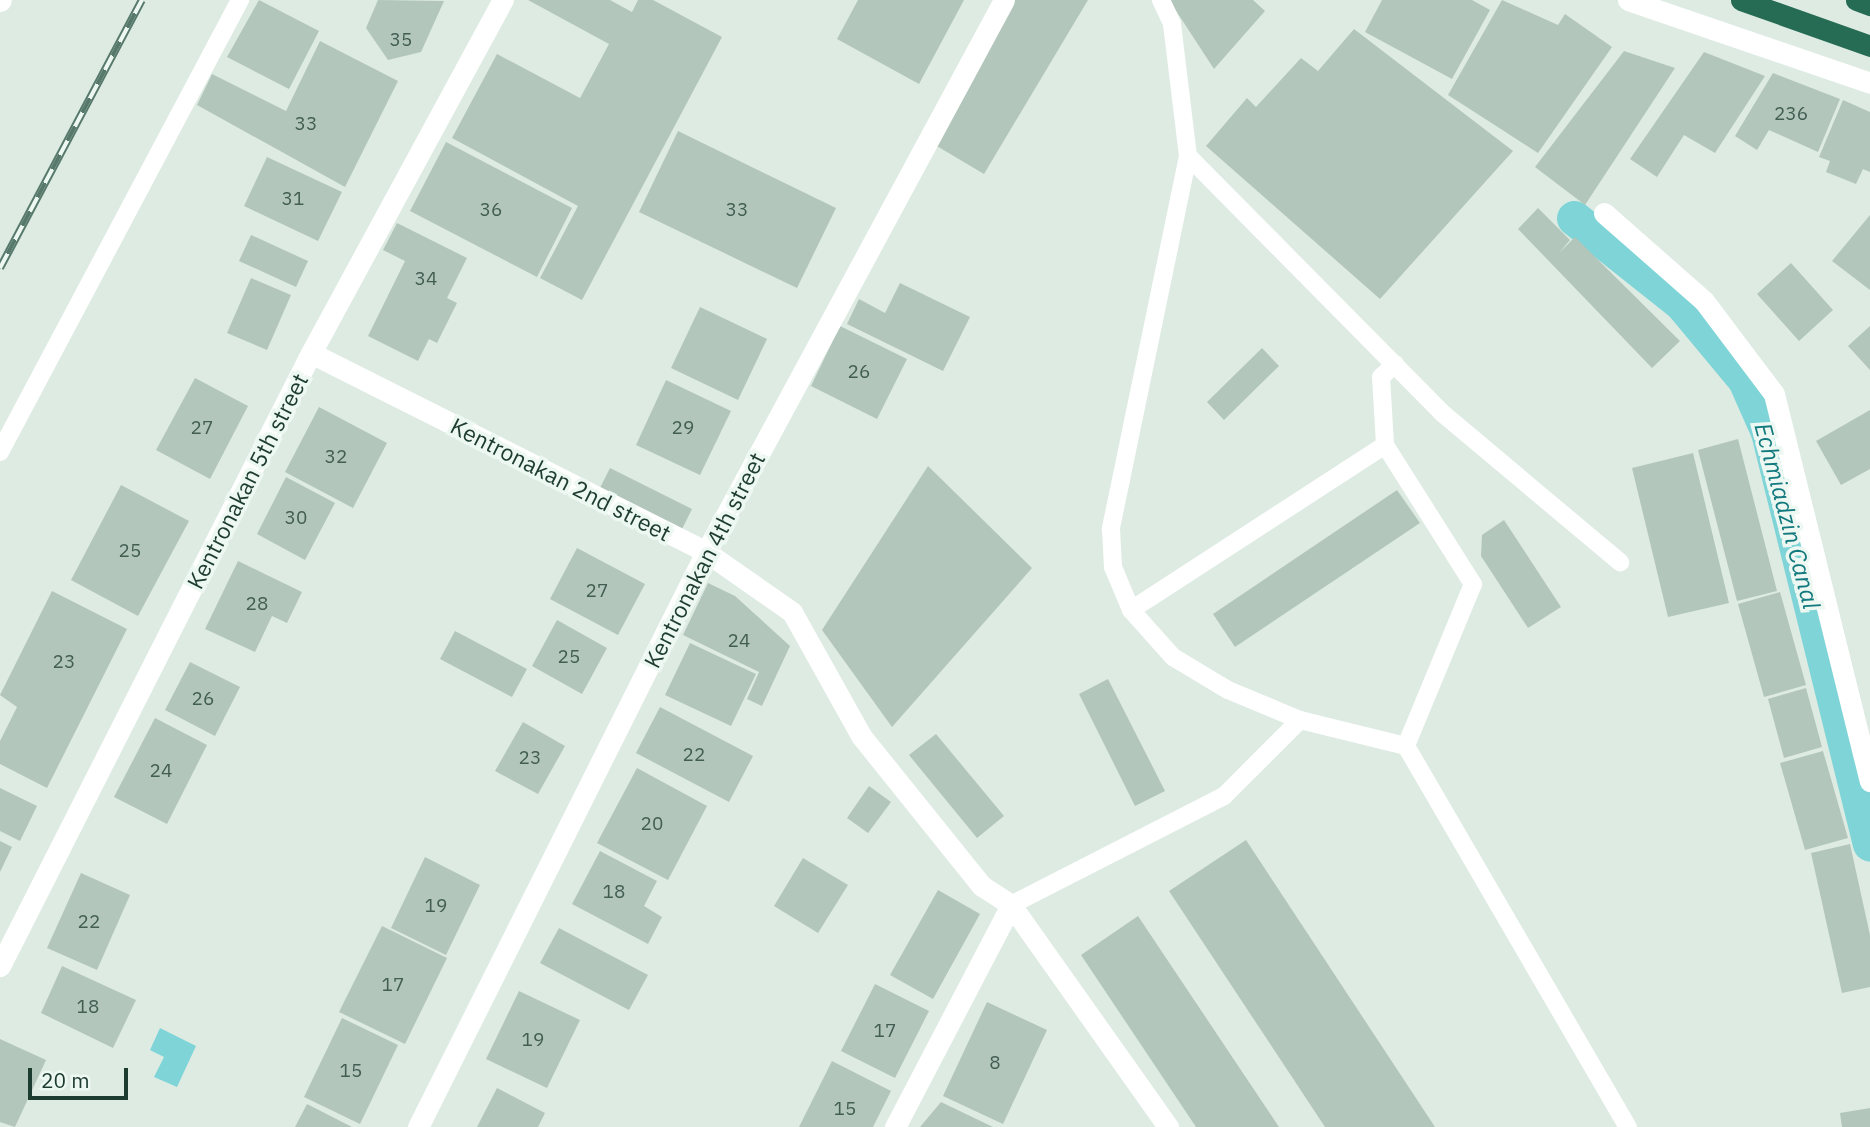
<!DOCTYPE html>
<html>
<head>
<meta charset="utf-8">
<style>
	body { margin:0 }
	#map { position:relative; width:1870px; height:1127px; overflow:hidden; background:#deebe3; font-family:"IBM Plex Sans",sans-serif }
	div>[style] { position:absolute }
	.water>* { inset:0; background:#7fd4d7 }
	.canal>* { height:35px; margin:-17.5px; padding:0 17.5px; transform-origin:17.5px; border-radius:17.5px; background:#7fd4d7 }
	.building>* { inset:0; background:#b3c6bc }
	.lane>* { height:18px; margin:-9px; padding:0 9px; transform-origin:9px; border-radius:9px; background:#fff }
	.street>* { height:21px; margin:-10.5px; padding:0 10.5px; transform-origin:10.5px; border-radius:10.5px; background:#fff }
	.highway>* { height:21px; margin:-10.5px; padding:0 10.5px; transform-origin:10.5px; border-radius:10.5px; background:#266c55 }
	.rail>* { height:8px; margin-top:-4px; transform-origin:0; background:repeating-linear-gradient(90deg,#eef8f2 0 16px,#57796c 0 32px); box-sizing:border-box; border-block:2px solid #57796c }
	span { translate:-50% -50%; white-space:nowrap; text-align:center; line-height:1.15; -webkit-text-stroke:7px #eef8f2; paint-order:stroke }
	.number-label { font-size:19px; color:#425e53 }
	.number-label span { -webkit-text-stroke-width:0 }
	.street-label { font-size:23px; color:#1d3c30 }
	.water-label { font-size:24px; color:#12797e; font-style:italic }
	.scale { position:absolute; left:28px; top:1068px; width:100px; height:32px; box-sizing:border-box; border:4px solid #1d3c30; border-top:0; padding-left:9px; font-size:21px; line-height:24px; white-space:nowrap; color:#1d3c30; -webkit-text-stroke:5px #eef8f2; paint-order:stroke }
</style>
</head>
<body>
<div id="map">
	<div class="water">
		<div style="clip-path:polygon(160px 1028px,196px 1046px,177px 1087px,154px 1077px,164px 1057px,150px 1050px)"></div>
	</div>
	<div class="canal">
		<div style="left:1574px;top:218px;width:138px;rotate:38.5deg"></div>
		<div style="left:1682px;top:304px;width:99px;rotate:50.3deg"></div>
		<div style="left:1745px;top:380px;width:57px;rotate:66.1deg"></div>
		<div style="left:1768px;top:432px;width:424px;rotate:76.1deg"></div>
	</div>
	<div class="building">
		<div style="clip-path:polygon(259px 0,319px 31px,289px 89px,227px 57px)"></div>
		<div style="clip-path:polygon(378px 0,444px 1px,421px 52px,388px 60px,366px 28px)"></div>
		<div style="clip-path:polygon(528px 0,610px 0,632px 12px,638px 0,653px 0,722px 37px,582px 300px,540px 278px,578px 206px,452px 138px,497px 54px,580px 98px,609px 44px)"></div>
		<div style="clip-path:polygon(858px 0,964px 0,919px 84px,837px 39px)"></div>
		<div style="clip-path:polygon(1014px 0,1088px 0,984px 174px,930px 142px)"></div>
		<div style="clip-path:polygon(1169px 0,1253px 0,1265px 11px,1214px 69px)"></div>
		<div style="clip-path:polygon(1382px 0,1472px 0,1490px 10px,1452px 79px,1365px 32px)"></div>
		<div style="clip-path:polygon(1502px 0,1558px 25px,1565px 14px,1612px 47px,1538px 153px,1448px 95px)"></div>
		<div style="clip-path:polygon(1354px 29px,1513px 151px,1380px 299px,1206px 146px,1247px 98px,1256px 107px,1301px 58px,1318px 71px)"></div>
		<div style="clip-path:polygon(320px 41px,398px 81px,345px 187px,197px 105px,212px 74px,286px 111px)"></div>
		<div style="clip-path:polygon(1624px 51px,1675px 68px,1585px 205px,1535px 167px)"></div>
		<div style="clip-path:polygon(1704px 52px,1765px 76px,1715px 153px,1684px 135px,1657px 177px,1630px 159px)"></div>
		<div style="clip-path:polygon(1773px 73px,1840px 99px,1818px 152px,1769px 130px,1757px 150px,1735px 136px)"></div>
		<div style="clip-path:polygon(1843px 100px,1870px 112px,1870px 172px,1863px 169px,1856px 184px,1826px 172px,1830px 161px,1819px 157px)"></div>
		<div style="clip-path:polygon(678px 131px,836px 208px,797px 288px,639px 212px)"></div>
		<div style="clip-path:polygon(446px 142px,572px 208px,537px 277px,410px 211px)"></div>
		<div style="clip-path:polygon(267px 157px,342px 192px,318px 241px,244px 206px)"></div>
		<div style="clip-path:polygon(1538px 208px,1570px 240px,1559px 253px,1575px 237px,1680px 341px,1652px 368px,1518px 229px)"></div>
		<div style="clip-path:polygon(1870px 215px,1870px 290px,1832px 261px)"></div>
		<div style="clip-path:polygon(397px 223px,467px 258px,447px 298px,457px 303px,437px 343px,429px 339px,418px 361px,368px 336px,405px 261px,383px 250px)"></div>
		<div style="clip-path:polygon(251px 235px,308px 261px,296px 287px,239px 261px)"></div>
		<div style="clip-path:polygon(1791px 263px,1833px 310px,1799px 341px,1757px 294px)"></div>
		<div style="clip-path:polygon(251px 278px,291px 295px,267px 350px,227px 333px)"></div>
		<div style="clip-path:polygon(900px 283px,970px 317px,943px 371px,847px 324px,859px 299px,885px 313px)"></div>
		<div style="clip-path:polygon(700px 307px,767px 339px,738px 400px,671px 368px)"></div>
		<div style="clip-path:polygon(840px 326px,907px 359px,877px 419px,811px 386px)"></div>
		<div style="clip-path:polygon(1870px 326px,1870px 370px,1848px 346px)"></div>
		<div style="clip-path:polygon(1262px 348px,1279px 366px,1224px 420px,1207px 402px)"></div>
		<div style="clip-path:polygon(195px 378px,248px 406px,210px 479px,156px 450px)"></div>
		<div style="clip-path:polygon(666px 380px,731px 411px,700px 475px,636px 445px)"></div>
		<div style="clip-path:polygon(319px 407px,387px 443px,353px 508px,285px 472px)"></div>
		<div style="clip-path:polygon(1870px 410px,1870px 469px,1841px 485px,1816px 441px)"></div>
		<div style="clip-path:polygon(1738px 439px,1777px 591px,1737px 601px,1698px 450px)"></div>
		<div style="clip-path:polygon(1693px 453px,1729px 603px,1668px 617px,1632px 468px)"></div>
		<div style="clip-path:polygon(928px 466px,1032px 568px,892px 727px,822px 630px)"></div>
		<div style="clip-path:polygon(610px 468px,692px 509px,682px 529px,600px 488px)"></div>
		<div style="clip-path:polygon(286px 477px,335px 503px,305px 560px,257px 534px)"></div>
		<div style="clip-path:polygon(121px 485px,189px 521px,138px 616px,71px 580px)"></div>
		<div style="clip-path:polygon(1397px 490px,1420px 523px,1235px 647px,1213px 614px)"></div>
		<div style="clip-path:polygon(1504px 520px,1561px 607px,1528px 628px,1481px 556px,1482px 535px)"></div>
		<div style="clip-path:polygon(577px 548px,645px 584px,618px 635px,550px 599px)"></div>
		<div style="clip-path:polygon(238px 561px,302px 592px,287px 623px,272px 616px,255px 652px,205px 629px)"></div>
		<div style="clip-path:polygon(708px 583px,735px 596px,790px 646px,762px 706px,747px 699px,759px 672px,683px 635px)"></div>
		<div style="clip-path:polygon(52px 591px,127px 629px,47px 788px,0 764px,0 741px,17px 707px,0 695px)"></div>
		<div style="clip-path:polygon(1780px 592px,1806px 685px,1764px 697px,1738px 604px)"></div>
		<div style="clip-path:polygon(557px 620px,607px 648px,582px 694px,532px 666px)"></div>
		<div style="clip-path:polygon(455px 631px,527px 669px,512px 697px,440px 659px)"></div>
		<div style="clip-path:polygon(690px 643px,756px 674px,731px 726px,665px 695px)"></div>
		<div style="clip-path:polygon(190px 662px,240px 687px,215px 736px,165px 710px)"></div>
		<div style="clip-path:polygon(1108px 679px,1165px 791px,1135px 806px,1079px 694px)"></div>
		<div style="clip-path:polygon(1806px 688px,1822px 747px,1784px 758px,1768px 699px)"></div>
		<div style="clip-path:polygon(660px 707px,753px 756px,729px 802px,636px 753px)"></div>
		<div style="clip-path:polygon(155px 718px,207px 745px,167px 824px,114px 797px)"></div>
		<div style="clip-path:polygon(523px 722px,565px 746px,538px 794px,495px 771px)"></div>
		<div style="clip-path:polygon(936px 734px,1004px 816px,977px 838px,909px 755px)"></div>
		<div style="clip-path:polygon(1823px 751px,1848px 838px,1805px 850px,1780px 763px)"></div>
		<div style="clip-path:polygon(637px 768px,707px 806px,668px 880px,597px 843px)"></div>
		<div style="clip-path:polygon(869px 786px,891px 802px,868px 833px,847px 818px)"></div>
		<div style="clip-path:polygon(0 788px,37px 806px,20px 841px,0 831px)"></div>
		<div style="clip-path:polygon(1246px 840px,1435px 1127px,1325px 1127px,1169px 891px)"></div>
		<div style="clip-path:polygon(0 841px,12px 847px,0 872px)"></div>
		<div style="clip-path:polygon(1850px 844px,1870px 935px,1870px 987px,1842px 993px,1811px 853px)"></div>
		<div style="clip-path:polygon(600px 851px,657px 881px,644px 906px,662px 917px,648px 944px,572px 904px)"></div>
		<div style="clip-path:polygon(425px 857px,480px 885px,446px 955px,391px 928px)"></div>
		<div style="clip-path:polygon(803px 858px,848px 885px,818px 933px,774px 906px)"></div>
		<div style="clip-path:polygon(81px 873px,130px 895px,97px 970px,47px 948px)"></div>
		<div style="clip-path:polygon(938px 890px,980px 914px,933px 999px,890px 975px)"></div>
		<div style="clip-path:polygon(1138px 916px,1279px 1127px,1196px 1127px,1081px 955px)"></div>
		<div style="clip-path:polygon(382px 926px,447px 958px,405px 1044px,339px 1012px)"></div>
		<div style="clip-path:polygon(559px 928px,648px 975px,629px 1010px,540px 963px)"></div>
		<div style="clip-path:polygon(62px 966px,136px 1000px,113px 1048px,41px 1013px)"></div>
		<div style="clip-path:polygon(875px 984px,929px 1011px,895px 1078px,841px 1051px)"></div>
		<div style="clip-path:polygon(519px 991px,580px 1020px,547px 1088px,486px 1059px)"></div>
		<div style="clip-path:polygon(987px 1002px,1047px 1030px,1003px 1124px,943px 1096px)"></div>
		<div style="clip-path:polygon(342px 1018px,398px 1045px,360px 1124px,304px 1097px)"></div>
		<div style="clip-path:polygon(0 1039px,46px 1060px,15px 1127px,0 1122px)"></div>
		<div style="clip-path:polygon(832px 1061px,891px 1091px,873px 1127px,799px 1127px)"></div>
		<div style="clip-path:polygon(497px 1088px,545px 1113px,538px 1127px,477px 1127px)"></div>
		<div style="clip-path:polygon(941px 1102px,993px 1127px,920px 1127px)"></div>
		<div style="clip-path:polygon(307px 1104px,352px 1127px,295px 1127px)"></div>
		<div style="clip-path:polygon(1870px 1108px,1870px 1127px,1842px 1127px,1840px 1113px)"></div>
	</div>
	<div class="lane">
		<div style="left:1161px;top:0;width:26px;rotate:65deg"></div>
		<div style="left:1172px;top:24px;width:133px;rotate:83.1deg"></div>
		<div style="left:1188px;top:156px;width:381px;rotate:101.7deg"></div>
		<div style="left:1111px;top:529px;width:38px;rotate:87deg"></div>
		<div style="left:1113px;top:567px;width:47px;rotate:67.3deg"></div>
		<div style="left:1131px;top:610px;width:63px;rotate:48.2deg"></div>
		<div style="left:1173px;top:657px;width:64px;rotate:31deg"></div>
		<div style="left:1228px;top:690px;width:78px;rotate:22.6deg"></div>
		<div style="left:1300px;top:720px;width:109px;rotate:13.8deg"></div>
		<div style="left:1406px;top:746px;width:441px;rotate:59.8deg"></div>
		<div style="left:1188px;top:156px;width:360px;rotate:45.3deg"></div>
		<div style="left:1441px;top:412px;width:234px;rotate:40deg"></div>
		<div style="left:1395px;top:364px;width:19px;rotate:137deg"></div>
		<div style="left:1381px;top:377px;width:68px;rotate:86.6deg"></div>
		<div style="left:1385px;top:445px;width:165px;rotate:57.7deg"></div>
		<div style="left:1473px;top:584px;width:175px;rotate:112.5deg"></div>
		<div style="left:0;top:452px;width:512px;rotate:-62.03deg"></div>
		<div style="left:1131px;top:610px;width:303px;rotate:-33deg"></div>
		<div style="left:1011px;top:905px;width:239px;rotate:-27.1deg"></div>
		<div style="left:1224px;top:796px;width:107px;rotate:-45deg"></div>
	</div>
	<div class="street">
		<div style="left:1628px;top:0;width:256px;rotate:18.9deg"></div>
		<div style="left:0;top:1px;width:1px;rotate:-45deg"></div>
		<div style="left:1604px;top:213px;width:133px;rotate:41.3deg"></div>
		<div style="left:1704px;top:301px;width:116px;rotate:53deg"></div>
		<div style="left:1774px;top:394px;width:399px;rotate:76.1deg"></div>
		<div style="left:311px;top:353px;width:442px;rotate:26.7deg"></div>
		<div style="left:706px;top:552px;width:105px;rotate:34.9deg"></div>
		<div style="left:792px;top:612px;width:143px;rotate:60.8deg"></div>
		<div style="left:862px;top:737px;width:191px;rotate:51.2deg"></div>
		<div style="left:982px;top:886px;width:35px;rotate:33deg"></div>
		<div style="left:1011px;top:905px;width:272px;rotate:54.7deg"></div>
		<div style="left:0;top:966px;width:687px;rotate:-63.1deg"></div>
		<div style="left:311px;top:353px;width:402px;rotate:-61.5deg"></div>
		<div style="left:418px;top:1127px;width:643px;rotate:-63.4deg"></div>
		<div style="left:706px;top:552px;width:627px;rotate:-61.64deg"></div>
		<div style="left:895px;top:1127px;width:250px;rotate:-62.4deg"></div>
	</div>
	<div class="highway">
		<div style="left:1741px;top:0;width:137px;rotate:19.6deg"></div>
		<div style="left:1856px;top:0;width:15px;rotate:20deg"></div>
	</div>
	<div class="rail">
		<div style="left:0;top:268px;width:303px;rotate:-62.1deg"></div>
	</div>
	<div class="number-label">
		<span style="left:401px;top:40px">35</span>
		<span style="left:1791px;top:114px">236</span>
		<span style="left:306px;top:124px">33</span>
		<span style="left:293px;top:199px">31</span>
		<span style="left:491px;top:210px">36</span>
		<span style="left:737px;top:210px">33</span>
		<span style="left:426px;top:279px">34</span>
		<span style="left:859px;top:372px">26</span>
		<span style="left:202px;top:428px">27</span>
		<span style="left:683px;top:428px">29</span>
		<span style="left:336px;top:457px">32</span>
		<span style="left:296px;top:518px">30</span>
		<span style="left:130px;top:551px">25</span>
		<span style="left:597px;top:591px">27</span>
		<span style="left:257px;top:604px">28</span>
		<span style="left:739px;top:641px">24</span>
		<span style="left:569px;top:657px">25</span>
		<span style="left:64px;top:662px">23</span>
		<span style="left:203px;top:699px">26</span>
		<span style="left:694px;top:755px">22</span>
		<span style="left:530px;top:758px">23</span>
		<span style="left:161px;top:771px">24</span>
		<span style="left:652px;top:824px">20</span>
		<span style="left:614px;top:892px">18</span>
		<span style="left:436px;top:906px">19</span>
		<span style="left:89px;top:922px">22</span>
		<span style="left:393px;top:985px">17</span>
		<span style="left:88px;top:1007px">18</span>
		<span style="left:885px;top:1031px">17</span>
		<span style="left:533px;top:1040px">19</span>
		<span style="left:995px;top:1063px">8</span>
		<span style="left:351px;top:1071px">15</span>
		<span style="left:845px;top:1109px">15</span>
	</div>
	<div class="street-label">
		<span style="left:561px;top:479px;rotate:27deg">Kentronakan 2nd street</span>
		<span style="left:247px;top:481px;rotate:-63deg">Kentronakan 5th street</span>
		<span style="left:704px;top:560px;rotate:-63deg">Kentronakan 4th street</span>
	</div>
	<div class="water-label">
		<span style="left:1787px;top:516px;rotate:75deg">Echmiadzin Canal</span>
	</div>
	<div class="scale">20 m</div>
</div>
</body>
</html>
